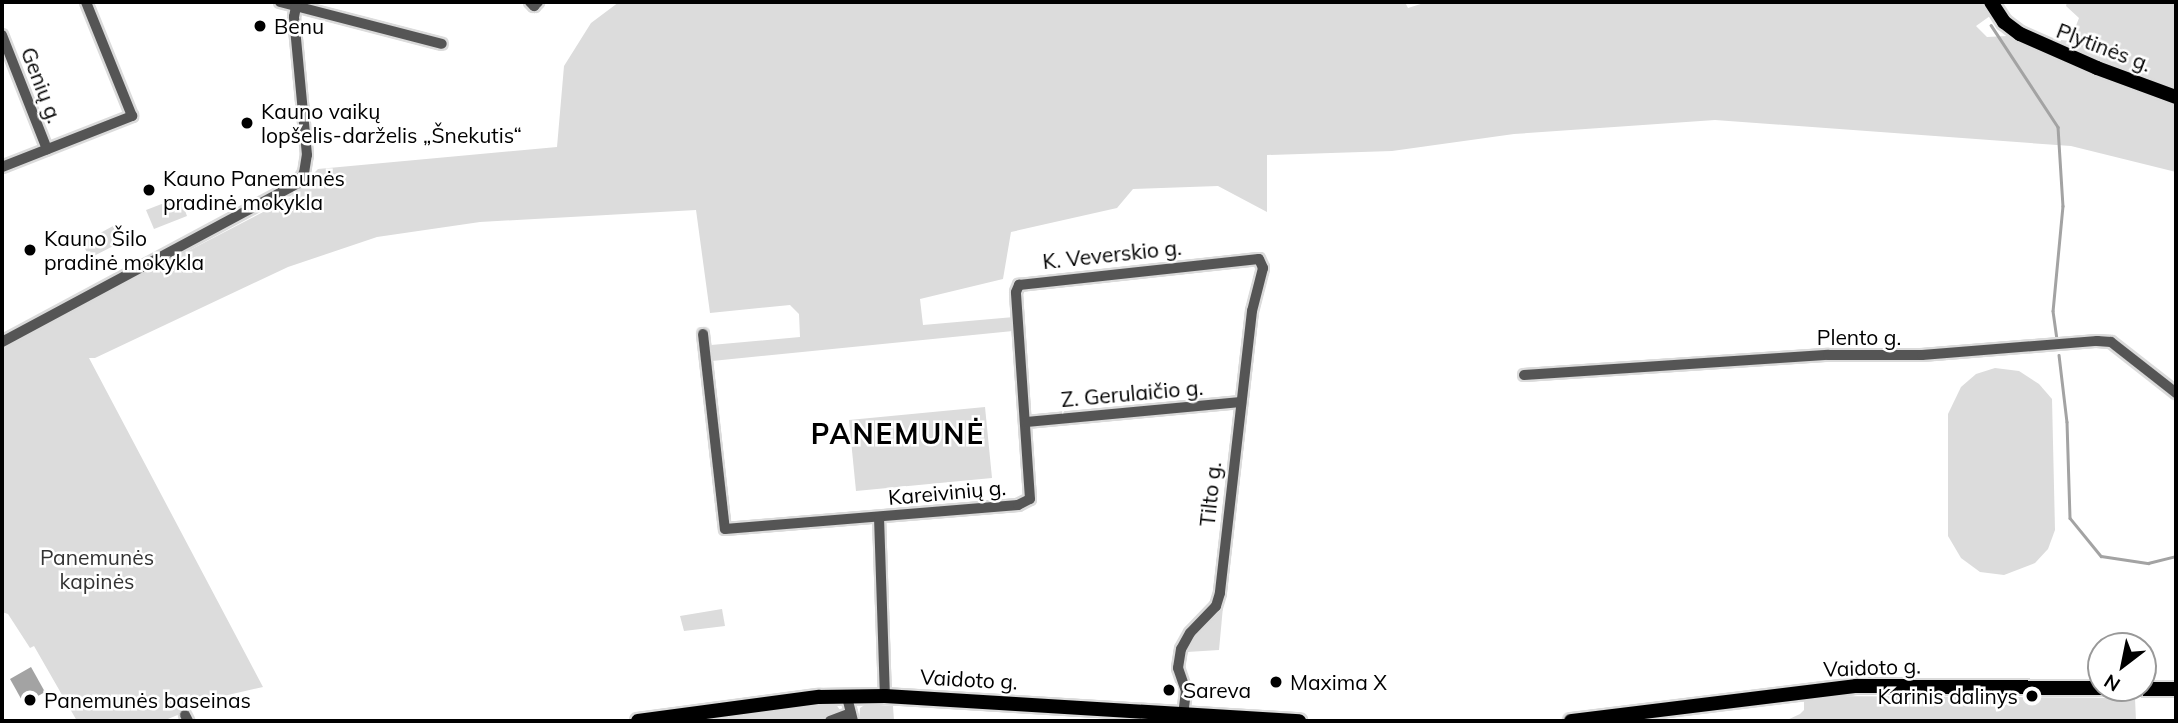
<!DOCTYPE html>
<html>
<head>
<meta charset="utf-8">
<style>
	body { margin:0 }
	#map { position:relative; width:2178px; height:723px; overflow:hidden; background:#fff; font-family:Mulish,sans-serif }
	div>[style] { position:absolute }
	.green>* { inset:0; background:#dcdcdc }
	.water>* { inset:0; background:#a3a3a3 }
	.stream>* { height:2.5px; margin:-1.25px; padding:0 1.25px; transform-origin:1.25px; border-radius:1.25px; background:#a3a3a3 }
	.roads { filter:drop-shadow(2px 0 #dbdbdb) drop-shadow(-2px 0 #dbdbdb) drop-shadow(0 2px #dbdbdb) drop-shadow(0 -2px #dbdbdb) }
	.minor>* { height:10px; margin:-5px; padding:0 5px; transform-origin:5px; border-radius:5px; background:#555 }
	.major>* { height:14px; margin:-7px; padding:0 7px; transform-origin:7px; border-radius:7px; background:#000 }
	.dots>* { width:19px; height:19px; translate:-50% -50%; box-sizing:border-box; border:4px solid #fff; border-radius:50% }
	span { translate:-50% -50%; white-space:nowrap; text-align:center; line-height:1.15; -webkit-text-stroke:5px #fff; paint-order:stroke }
	.poi-label { font-size:21px; color:#000 }
	.left { translate:0 -50%; text-align:left }
	.right { translate:-100% -50%; text-align:right }
	.street-label { font-size:21px; color:#000 }
	.park-label { font-size:21px; color:#333 }
	.district-label { font-size:28px; color:#000; font-weight:700; letter-spacing:2px }
	.frame { position:absolute; inset:0; border:4px solid #000; pointer-events:none }
	.north { position:absolute; left:2087px; top:632px; width:70px; height:70px; box-sizing:border-box; background:#fff; border:2px solid #999; border-radius:50%; rotate:212deg; font-size:19px; font-weight:700; line-height:28px; text-align:center; color:#000 }
	.north::after { content:''; display:block; margin:auto; width:24px; height:32px; background:#000; clip-path:polygon(50% 0,100% 100%,50% 72%,0 100%) }
</style>
</head>
<body>
<div id="map">
	<div class="green">
		<div style="clip-path:polygon(619px 2px,1405px 2px,1408px 8px,1427px 2px,1982px 2px,1990px 16px,1976px 26px,1987px 37px,2007px 36px,2027px 47px,2176px 104px,2176px 172px,2071px 146px,1715px 120px,1514px 134px,1392px 151px,1267px 155px,1267px 212px,1218px 186px,1133px 189px,1117px 208px,1011px 232px,1003px 279px,920px 299px,923px 325px,1014px 317px,1013px 331px,712px 361px,711px 345px,800px 337px,799px 314px,790px 305px,710px 313px,696px 210px,480px 222px,377px 237px,288px 267px,95px 358px,89px 358px,263px 687px,189px 704px,185px 712px,163px 721px,77px 721px,34px 646px,30px 648px,8px 614px,2px 612px,2px 350px,28px 334px,290px 198px,318px 169px,557px 147px,564px 66px,591px 23px)"></div>
		<div style="clip-path:polygon(2067px 2px,2176px 2px,2176px 88px,2059px 47px,2061px 40px,2070px 41px,2079px 18px,2066px 6px)"></div>
		<div style="clip-path:polygon(180px 197px,187px 216px,154px 229px,146px 210px)"></div>
		<div style="clip-path:polygon(113px 226px,121px 242px,90px 258px,82px 243px)"></div>
		<div style="clip-path:polygon(1995px 368px,2019px 371px,2039px 384px,2052px 399px,2055px 530px,2048px 549px,2035px 563px,2004px 575px,1980px 572px,1961px 558px,1948px 536px,1948px 414px,1961px 387px,1976px 374px)"></div>
		<div style="clip-path:polygon(985px 407px,992px 478px,856px 491px,849px 420px)"></div>
		<div style="clip-path:polygon(1224px 596px,1219px 650px,1187px 652px,1190px 639px)"></div>
		<div style="clip-path:polygon(722px 609px,725px 626px,684px 631px,680px 616px)"></div>
		<div style="clip-path:polygon(1820px 696px,2135px 698px,2136px 721px,1785px 721px,1800px 714px,1804px 710px,1804px 699px)"></div>
		<div style="clip-path:polygon(824px 703px,835px 703px,840px 710px,820px 721px,705px 721px)"></div>
		<div style="clip-path:polygon(866px 704px,893px 706px,894px 721px,859px 721px,860px 708px)"></div>
	</div>
	<div class="water">
		<div style="clip-path:polygon(31px 667px,45px 692px,24px 704px,10px 679px)"></div>
	</div>
	<div class="stream">
		<div style="left:1991px;top:25px;width:122px;rotate:56.7deg"></div>
		<div style="left:2058px;top:127px;width:79px;rotate:86.4deg"></div>
		<div style="left:2063px;top:206px;width:105px;rotate:95.4deg"></div>
		<div style="left:2053px;top:311px;width:27px;rotate:82deg"></div>
		<div style="left:2059px;top:355px;width:67px;rotate:83.2deg"></div>
		<div style="left:2067px;top:422px;width:96px;rotate:88.2deg"></div>
		<div style="left:2070px;top:518px;width:49px;rotate:50.8deg"></div>
		<div style="left:2101px;top:556px;width:48px;rotate:8.5deg"></div>
		<div style="left:2148px;top:563px;width:29px;rotate:-14deg"></div>
	</div>
	<div class="roads">
		<div class="minor">
			<div style="left:280px;top:2px;width:167px;rotate:14.5deg"></div>
			<div style="left:530px;top:2px;width:6px;rotate:45deg"></div>
			<div style="left:534px;top:6px;width:6px;rotate:-45deg"></div>
			<div style="left:2px;top:35px;width:123px;rotate:68.5deg"></div>
			<div style="left:2px;top:167px;width:140px;rotate:-21.4deg"></div>
			<div style="left:132px;top:116px;width:123px;rotate:-112deg"></div>
			<div style="left:703px;top:334px;width:196px;rotate:83.6deg"></div>
			<div style="left:725px;top:529px;width:294px;rotate:-4.7deg"></div>
			<div style="left:1018px;top:505px;width:13px;rotate:-27deg"></div>
			<div style="left:1030px;top:499px;width:207px;rotate:-93.9deg"></div>
			<div style="left:1016px;top:292px;width:8px;rotate:-67deg"></div>
			<div style="left:1019px;top:285px;width:241px;rotate:-6.2deg"></div>
			<div style="left:1259px;top:259px;width:10px;rotate:66deg"></div>
			<div style="left:1263px;top:268px;width:44px;rotate:104.3deg"></div>
			<div style="left:1252px;top:311px;width:284px;rotate:96.5deg"></div>
			<div style="left:1220px;top:593px;width:14px;rotate:107deg"></div>
			<div style="left:1216px;top:606px;width:37px;rotate:134deg"></div>
			<div style="left:1190px;top:633px;width:18px;rotate:119deg"></div>
			<div style="left:1181px;top:649px;width:19px;rotate:99deg"></div>
			<div style="left:1178px;top:668px;width:24px;rotate:71deg"></div>
			<div style="left:1186px;top:691px;width:23px;rotate:97deg"></div>
			<div style="left:2px;top:342px;width:335px;rotate:-28.2deg"></div>
			<div style="left:297px;top:184px;width:13px;rotate:-58deg"></div>
			<div style="left:304px;top:173px;width:18px;rotate:-81deg"></div>
			<div style="left:307px;top:155px;width:139px;rotate:-95.4deg"></div>
			<div style="left:294px;top:17px;width:15px;rotate:-79deg"></div>
			<div style="left:1524px;top:375px;width:305px;rotate:-3.8deg"></div>
			<div style="left:1828px;top:355px;width:94px"></div>
			<div style="left:1922px;top:355px;width:176px;rotate:-4.6deg"></div>
			<div style="left:2097px;top:341px;width:14px;rotate:4deg"></div>
			<div style="left:2111px;top:342px;width:83px;rotate:38.1deg"></div>
			<div style="left:1026px;top:422px;width:216px;rotate:-5.3deg"></div>
			<div style="left:879px;top:517px;width:179px;rotate:88.1deg"></div>
			<div style="left:847px;top:697px;width:25px;rotate:76deg"></div>
			<div style="left:185px;top:715px;width:7px;rotate:63deg"></div>
			<div style="left:830px;top:721px;width:22px;rotate:-21deg"></div>
		</div>
		<div class="major">
			<div style="left:1991px;top:2px;width:24px;rotate:57deg"></div>
			<div style="left:2004px;top:22px;width:20px;rotate:37deg"></div>
			<div style="left:2020px;top:34px;width:84px;rotate:23.8deg"></div>
			<div style="left:2097px;top:68px;width:84px;rotate:20.2deg"></div>
			<div style="left:638px;top:721px;width:183px;rotate:-7.6deg"></div>
			<div style="left:819px;top:697px;width:66px;rotate:-0.9deg"></div>
			<div style="left:885px;top:696px;width:415px;rotate:3.5deg"></div>
			<div style="left:1571px;top:721px;width:287px;rotate:-7deg"></div>
			<div style="left:1856px;top:686px;width:320px;rotate:0.5deg"></div>
		</div>
	</div>
	<div class="dots">
		<div style="left:260px;top:26px;background:#000"></div>
		<div style="left:247px;top:123px;background:#000"></div>
		<div style="left:149px;top:190px;background:#000"></div>
		<div style="left:30px;top:250px;background:#000"></div>
		<div style="left:1276px;top:682px;background:#000"></div>
		<div style="left:1169px;top:690px;background:#000"></div>
		<div style="left:2032px;top:696px;background:#000"></div>
		<div style="left:30px;top:700px;background:#000"></div>
	</div>
	<div class="poi-label">
		<span class="left" style="left:274px;top:26px">Benu</span>
		<span class="left" style="left:261px;top:123px">Kauno vaikų<br>lopšelis-darželis „Šnekutis“</span>
		<span class="left" style="left:163px;top:190px">Kauno Panemunės<br>pradinė mokykla</span>
		<span class="left" style="left:44px;top:250px">Kauno Šilo<br>pradinė mokykla</span>
		<span class="left" style="left:1290px;top:682px">Maxima X</span>
		<span class="left" style="left:1183px;top:690px">Sareva</span>
		<span class="right" style="left:2018px;top:696px">Karinis dalinys</span>
		<span class="left" style="left:44px;top:700px">Panemunės baseinas</span>
	</div>
	<div class="street-label">
		<span style="left:2104px;top:47px;rotate:21deg">Plytinės g.</span>
		<span style="left:42px;top:85px;rotate:69deg">Genių g.</span>
		<span style="left:1112px;top:254px;rotate:-6deg">K. Veverskio g.</span>
		<span style="left:1859px;top:337px">Plento g.</span>
		<span style="left:1132px;top:393px;rotate:-5deg">Z. Gerulaičio g.</span>
		<span style="left:947px;top:492px;rotate:-5deg">Kareivinių g.</span>
		<span style="left:1210px;top:494px;rotate:-84deg">Tilto g.</span>
		<span style="left:1872px;top:667px;rotate:-2deg">Vaidoto g.</span>
		<span style="left:969px;top:679px;rotate:3deg">Vaidoto g.</span>
	</div>
	<div class="park-label">
		<span style="left:97px;top:569px">Panemunės<br>kapinės</span>
	</div>
	<div class="district-label">
		<span style="left:898px;top:434px">PANEMUNĖ</span>
	</div>
	<div class="frame"></div>
	<div class="north">N</div>
</div>
</body>
</html>
